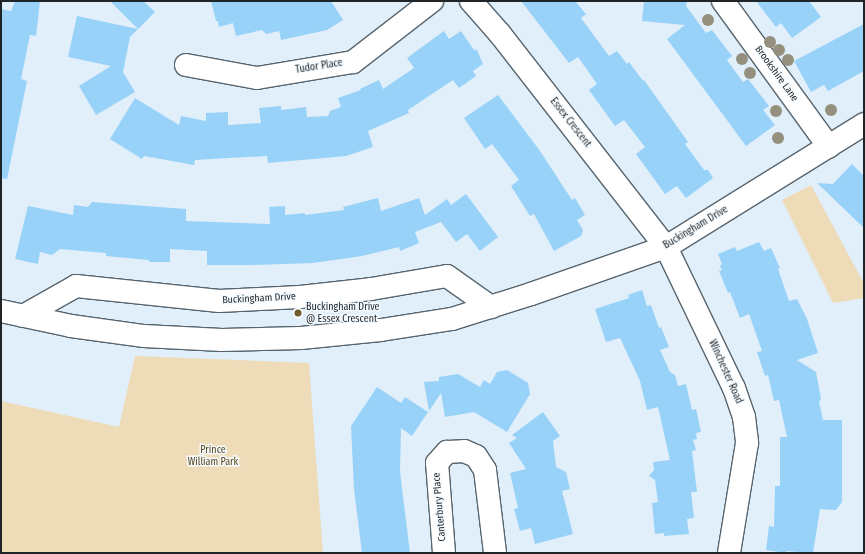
<!DOCTYPE html>
<html>
<head>
<meta charset="utf-8">
<style>
	body { margin:0 }
	#map { position:relative; width:865px; height:554px; overflow:hidden; background:#e0effa; font-family:"Fira Sans Condensed",sans-serif }
	div>[style] { position:absolute }
	.green>* { inset:0; background:#eedbb8 }
	.building>* { inset:0; background:#99d2f8 }
	.roads { filter:drop-shadow(1px 0 #57646d) drop-shadow(-1px 0 #57646d) drop-shadow(0 1px #57646d) drop-shadow(0 -1px #57646d) }
	.minor>* { height:22px; margin:-11px; padding:0 11px; transform-origin:11px; border-radius:11px; background:#fff }
	.trees>* { width:12px; height:12px; margin:-6px; border-radius:50%; background:#95907e }
	.dots>* { width:11px; height:11px; translate:-50% -50%; box-sizing:border-box; border:2px solid #f5fbff; border-radius:50% }
	span { translate:-50% -50%; white-space:nowrap; text-align:center; line-height:1.15; -webkit-text-stroke:3px #f5fbff; paint-order:stroke }
	.street-label { font-size:10px; color:#1f2428 }
	.poi-label { font-size:10px; color:#1f2428 }
	.left { translate:0 -50%; text-align:left }
	.park-label { font-size:10px; color:#574318 }
	.frame { position:absolute; inset:0; border:2px solid #1f2428; pointer-events:none }
</style>
</head>
<body>
<div id="map">
	<div class="green">
		<div style="clip-path:polygon(811px 185px,862px 280px,864px 279px,864px 298px,833px 303px,782px 200px)"></div>
		<div style="clip-path:polygon(135px 356px,309px 363px,323px 553px,1px 553px,1px 401px,119px 427px)"></div>
	</div>
	<div class="building">
		<div style="clip-path:polygon(15px 1px,40px 1px,36px 36px,30px 35px,21px 79px,27px 81px,7px 179px,1px 178px,1px 9px,11px 11px)"></div>
		<div style="clip-path:polygon(110px 1px,143px 1px,155px 12px,138px 29px)"></div>
		<div style="clip-path:polygon(211px 1px,331px 1px,343px 20px,327px 30px,281px 40px,279px 31px,266px 34px,262px 30px,236px 36px,233px 23px,219px 27px,218px 21px,216px 21px)"></div>
		<div style="clip-path:polygon(521px 1px,575px 1px,586px 14px,581px 18px,609px 56px,617px 51px,627px 64px,629px 62px,643px 81px,644px 80px,688px 142px,685px 144px,704px 170px,708px 170px,713px 178px,686px 198px,677px 186px,665px 194px,636px 154px,645px 147px,624px 120px,615px 126px,589px 90px,597px 84px,578px 57px,569px 63px)"></div>
		<div style="clip-path:polygon(644px 1px,687px 1px,686px 6px,706px 33px,712px 30px,732px 56px,727px 60px,743px 82px,748px 79px,769px 106px,763px 110px,775px 125px,746px 146px,667px 39px,685px 25px,642px 21px)"></div>
		<div style="clip-path:polygon(756px 1px,809px 1px,821px 17px,792px 38px,781px 23px,776px 27px)"></div>
		<div style="clip-path:polygon(77px 16px,138px 29px,130px 37px,123px 72px,135px 92px,96px 115px,79px 86px,111px 66px,68px 57px)"></div>
		<div style="clip-path:polygon(864px 24px,864px 71px,828px 91px,824px 85px,811px 92px,794px 61px)"></div>
		<div style="clip-path:polygon(444px 31px,449px 39px,461px 31px,474px 50px,477px 50px,483px 64px,473px 71px,476px 76px,459px 88px,453px 80px,408px 110px,409px 113px,368px 131px,373px 147px,346px 156px,268px 163px,267px 156px,195px 160px,194px 165px,144px 156px,142px 159px,110px 139px,135px 98px,179px 125px,181px 116px,206px 121px,206px 113px,228px 112px,228px 125px,261px 123px,259px 108px,281px 106px,281px 110px,306px 107px,307px 117px,328px 116px,330px 111px,341px 107px,338px 98px,361px 90px,360px 89px,379px 80px,383px 89px,414px 68px,407px 58px)"></div>
		<div style="clip-path:polygon(498px 95px,540px 151px,572px 200px,575px 198px,585px 215px,577px 220px,583px 230px,581px 236px,554px 251px,534px 214px,530px 216px,511px 186px,519px 180px,492px 144px,485px 149px,464px 118px)"></div>
		<div style="clip-path:polygon(852px 164px,864px 176px,864px 228px,817px 183px,833px 184px)"></div>
		<div style="clip-path:polygon(466px 194px,498px 237px,480px 251px,467px 234px,456px 242px,441px 222px,415px 232px,419px 243px,400px 251px,399px 247px,362px 256px,313px 263px,254px 265px,207px 265px,207px 251px,170px 249px,170px 262px,149px 262px,149px 260px,106px 256px,106px 253px,60px 249px,52px 255px,40px 252px,38px 264px,15px 259px,28px 206px,73px 215px,74px 205px,88px 207px,92px 202px,186px 209px,186px 221px,270px 224px,269px 207px,285px 206px,285px 215px,305px 213px,305px 215px,344px 210px,343px 207px,378px 198px,381px 211px,419px 198px,425px 215px,447px 199px,451px 205px)"></div>
		<div style="clip-path:polygon(759px 242px,764px 251px,771px 248px,780px 268px,778px 269px,789px 301px,797px 299px,807px 319px,818px 353px,797px 360px,816px 372px,821px 399px,819px 402px,823px 420px,842px 420px,842px 502px,836px 510px,820px 509px,813px 553px,786px 551px,786px 553px,766px 550px,769px 526px,774px 527px,775px 486px,780px 486px,780px 437px,787px 437px,779px 400px,774px 401px,768px 375px,765px 376px,757px 352px,762px 351px,749px 314px,740px 318px,730px 292px,728px 293px,719px 271px,722px 270px,720px 266px,722px 264px,718px 254px,735px 247px,737px 251px)"></div>
		<div style="clip-path:polygon(642px 290px,647px 306px,651px 305px,659px 328px,661px 327px,669px 347px,660px 350px,670px 372px,675px 375px,678px 386px,686px 384px,692px 410px,696px 409px,701px 432px,696px 433px,697px 439px,693px 440px,696px 450px,692px 451px,697px 492px,691px 492px,694px 518px,687px 519px,689px 534px,664px 536px,664px 533px,655px 534px,652px 503px,658px 502px,655px 480px,649px 476px,654px 470px,653px 462px,670px 460px,658px 407px,647px 410px,640px 381px,620px 338px,606px 342px,595px 309px,629px 298px,628px 295px)"></div>
		<div style="clip-path:polygon(507px 370px,528px 383px,530px 394px,507px 432px,474px 412px,445px 417px,441px 393px,429px 411px,424px 382px,439px 381px,439px 377px,458px 374px,480px 387px,484px 380px,490px 384px,497px 372px)"></div>
		<div style="clip-path:polygon(377px 387px,401px 403px,405px 397px,428px 412px,412px 436px,401px 428px,400px 472px,410px 553px,362px 553px,354px 489px,351px 426px)"></div>
		<div style="clip-path:polygon(543px 412px,560px 436px,553px 441px,556px 467px,566px 472px,570px 489px,562px 491px,573px 534px,535px 544px,531px 528px,520px 531px,514px 509px,518px 508px,510px 473px,526px 469px,509px 443px,517px 438px,512px 435px)"></div>
	</div>
	<div class="roads">
		<div class="minor">
			<div style="left:471px;top:1px;width:44px;rotate:48.7deg"></div>
			<div style="left:500px;top:34px;width:270px;rotate:52.1deg"></div>
			<div style="left:666px;top:247px;width:157px;rotate:64.3deg"></div>
			<div style="left:734px;top:388px;width:31px;rotate:71deg"></div>
			<div style="left:744px;top:417px;width:26px;rotate:83deg"></div>
			<div style="left:747px;top:443px;width:111px;rotate:99.3deg"></div>
			<div style="left:723px;top:1px;width:180px;rotate:54deg"></div>
			<div style="left:186px;top:65px;width:72px;rotate:10.4deg"></div>
			<div style="left:257px;top:78px;width:97px;rotate:-9.5deg"></div>
			<div style="left:353px;top:62px;width:100px;rotate:-37.7deg"></div>
			<div style="left:1px;top:311px;width:72px;rotate:12.1deg"></div>
			<div style="left:71px;top:326px;width:74px;rotate:7.8deg"></div>
			<div style="left:144px;top:336px;width:78px;rotate:2.9deg"></div>
			<div style="left:222px;top:340px;width:79px;rotate:-1.5deg"></div>
			<div style="left:301px;top:338px;width:80px;rotate:-5.7deg"></div>
			<div style="left:381px;top:330px;width:72px;rotate:-8.8deg"></div>
			<div style="left:452px;top:319px;width:83px;rotate:-17.6deg"></div>
			<div style="left:531px;top:294px;width:143px;rotate:-19.2deg"></div>
			<div style="left:666px;top:247px;width:233px;rotate:-31.8deg"></div>
			<div style="left:23px;top:316px;width:61px;rotate:-29.5deg"></div>
			<div style="left:76px;top:286px;width:144px;rotate:6deg"></div>
			<div style="left:219px;top:301px;width:81px;rotate:-2.8deg"></div>
			<div style="left:300px;top:297px;width:71px;rotate:-6.4deg"></div>
			<div style="left:371px;top:289px;width:77px;rotate:-9.7deg"></div>
			<div style="left:447px;top:276px;width:54px;rotate:35.2deg"></div>
			<div style="left:444px;top:553px;width:90px;rotate:-94.4deg"></div>
			<div style="left:437px;top:463px;width:15px;rotate:-48deg"></div>
			<div style="left:447px;top:452px;width:17px;rotate:-3deg"></div>
			<div style="left:464px;top:451px;width:13px;rotate:23deg"></div>
			<div style="left:476px;top:456px;width:17px;rotate:57deg"></div>
			<div style="left:485px;top:470px;width:84px;rotate:83.1deg"></div>
		</div>
	</div>
	<div class="trees">
		<div style="left:708px;top:20px"></div>
		<div style="left:770px;top:42px"></div>
		<div style="left:779px;top:50px"></div>
		<div style="left:742px;top:59px"></div>
		<div style="left:788px;top:60px"></div>
		<div style="left:750px;top:73px"></div>
		<div style="left:831px;top:110px"></div>
		<div style="left:776px;top:111px"></div>
		<div style="left:778px;top:138px"></div>
	</div>
	<div class="dots">
		<div style="left:298px;top:313px;background:#735c2c"></div>
	</div>
	<div class="street-label">
		<span style="left:319px;top:67px;rotate:-9deg">Tudor Place</span>
		<span style="left:776px;top:74px;rotate:54deg">Brookshire Lane</span>
		<span style="left:570px;top:123px;rotate:52deg">Essex Crescent</span>
		<span style="left:696px;top:228px;rotate:-31deg">Buckingham Drive</span>
		<span style="left:259px;top:299px;rotate:-3deg">Buckingham Drive</span>
		<span style="left:725px;top:372px;rotate:66deg">Winchester Road</span>
		<span style="left:440px;top:507px;rotate:-95deg">Canterbury Place</span>
	</div>
	<div class="poi-label">
		<span class="left" style="left:306px;top:313px">Buckingham Drive<br>@ Essex Crescent</span>
	</div>
	<div class="park-label">
		<span style="left:213px;top:456px">Prince<br>William Park</span>
	</div>
	<div class="frame"></div>
</div>
</body>
</html>
